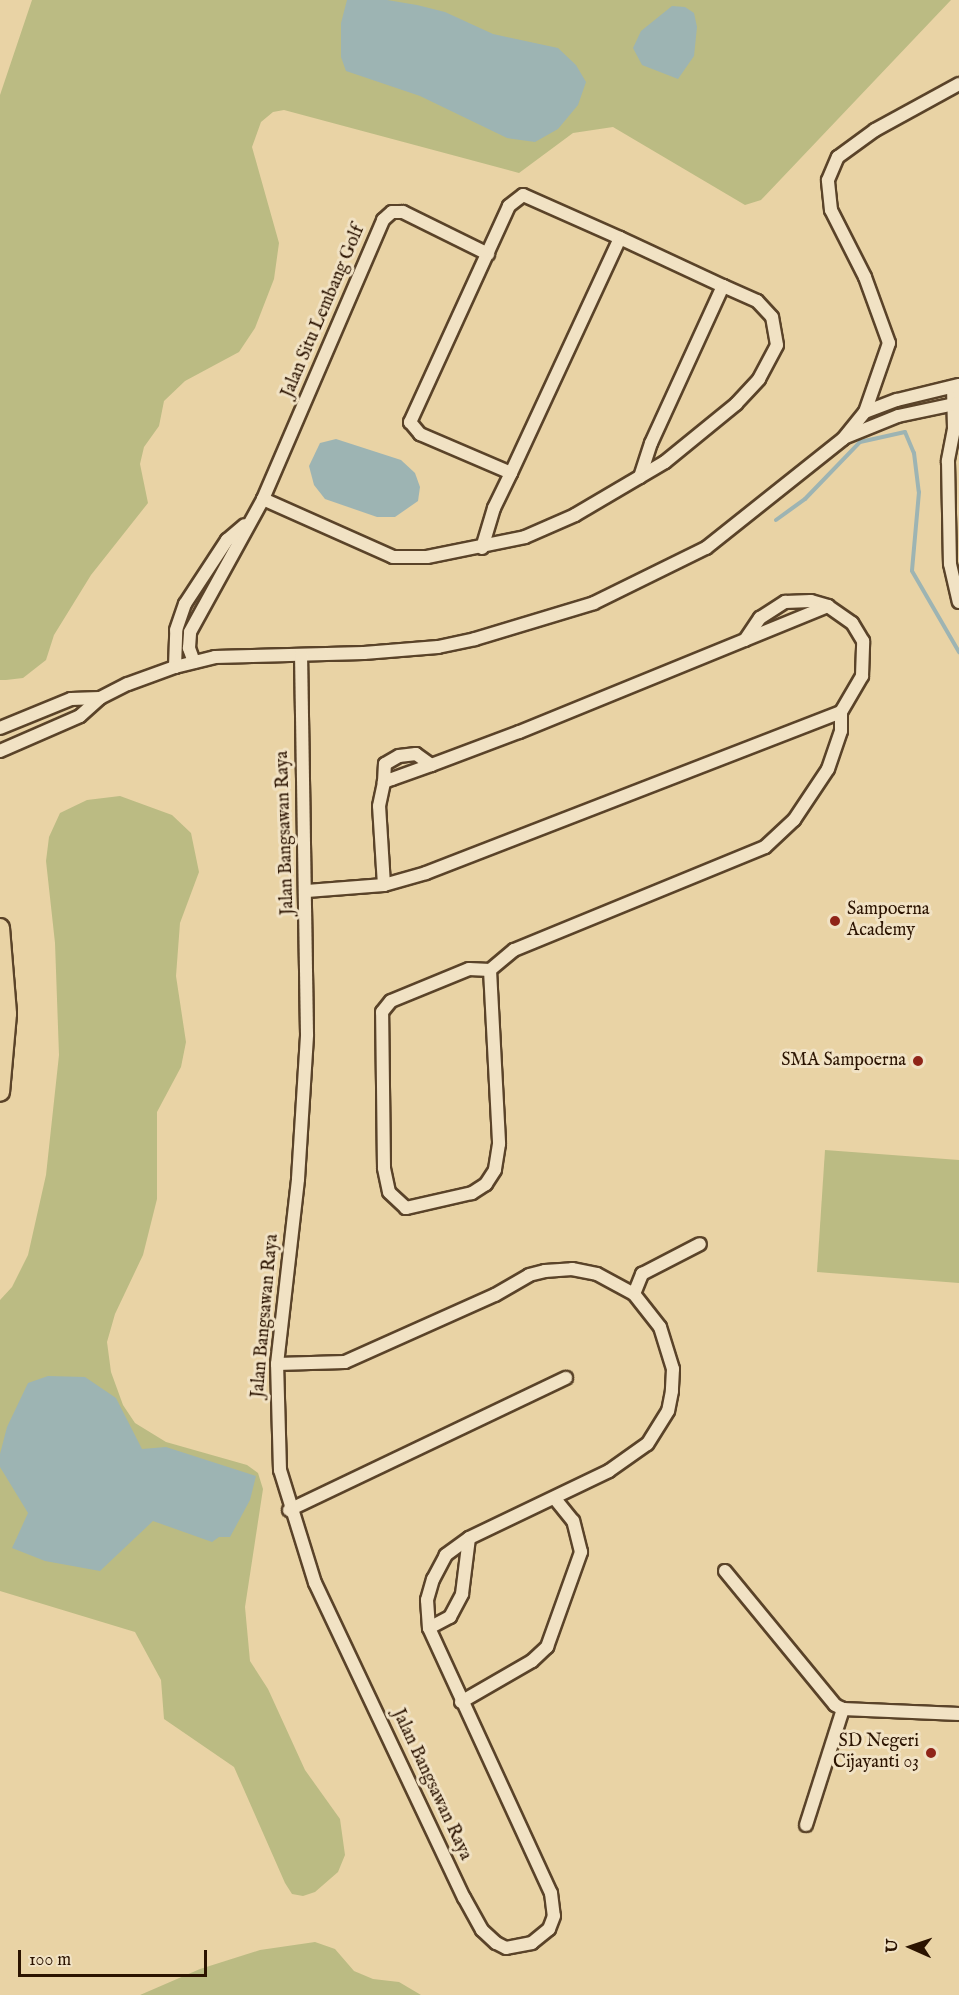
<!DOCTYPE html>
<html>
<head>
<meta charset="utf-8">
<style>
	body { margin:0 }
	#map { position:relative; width:959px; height:1995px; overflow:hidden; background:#e9d3a5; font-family:"IM FELL English",serif }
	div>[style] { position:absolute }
	.green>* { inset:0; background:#bbbb83 }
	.water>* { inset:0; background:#9db4b3 }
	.stream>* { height:4px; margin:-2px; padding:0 2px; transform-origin:2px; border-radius:2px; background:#9db4b3 }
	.roads { filter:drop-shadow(2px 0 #5a4329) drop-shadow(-2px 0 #5a4329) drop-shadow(0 2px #5a4329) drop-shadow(0 -2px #5a4329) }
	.street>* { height:12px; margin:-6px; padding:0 6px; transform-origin:6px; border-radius:6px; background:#f1e2c4 }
	.primary>* { height:18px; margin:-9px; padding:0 9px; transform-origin:9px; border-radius:9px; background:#e9d3a5 }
	.dots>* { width:16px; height:16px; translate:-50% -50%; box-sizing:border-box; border:3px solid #f1e2c4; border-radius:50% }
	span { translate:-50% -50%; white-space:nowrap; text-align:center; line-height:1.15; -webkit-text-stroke:6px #f1e2c4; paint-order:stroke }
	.street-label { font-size:18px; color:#2b1300 }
	.poi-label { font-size:18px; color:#2b1300 }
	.left { translate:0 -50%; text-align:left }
	.right { translate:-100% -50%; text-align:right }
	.north { position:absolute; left:881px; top:1917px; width:60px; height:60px; -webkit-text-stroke:4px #f1e2c4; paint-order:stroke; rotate:273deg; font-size:16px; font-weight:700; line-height:24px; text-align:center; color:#2b1300 }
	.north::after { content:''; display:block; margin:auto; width:21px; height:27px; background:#2b1300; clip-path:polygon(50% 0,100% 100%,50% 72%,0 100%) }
	.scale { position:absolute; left:18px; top:1950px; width:189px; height:27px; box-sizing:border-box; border:3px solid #2b1300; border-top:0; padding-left:8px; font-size:18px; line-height:21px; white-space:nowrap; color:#2b1300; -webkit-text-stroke:4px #f1e2c4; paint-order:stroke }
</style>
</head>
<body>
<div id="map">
	<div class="green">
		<div style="clip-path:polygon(32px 0,951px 0,761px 200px,745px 205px,613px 127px,573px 133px,519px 173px,284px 110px,273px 112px,261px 122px,252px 147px,279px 243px,274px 279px,255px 328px,239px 352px,185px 381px,164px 401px,159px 426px,144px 447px,140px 464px,148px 503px,91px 575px,54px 635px,46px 660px,23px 678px,6px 680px,0 680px,0 95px)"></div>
		<div style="clip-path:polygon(120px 796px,172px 815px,191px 833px,199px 872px,180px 923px,176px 976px,186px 1042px,181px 1067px,157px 1112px,157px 1199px,143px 1255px,115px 1314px,107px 1342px,111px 1372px,123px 1405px,135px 1423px,166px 1442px,247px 1465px,258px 1473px,263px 1489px,245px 1607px,250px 1661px,268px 1689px,305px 1770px,340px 1819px,345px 1855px,338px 1872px,315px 1892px,303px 1896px,292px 1894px,285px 1883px,234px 1767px,164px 1719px,161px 1680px,135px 1632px,0 1591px,0 1300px,12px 1287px,28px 1255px,46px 1175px,59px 1055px,55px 943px,46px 861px,49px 837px,60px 813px,87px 800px)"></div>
		<div style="clip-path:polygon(825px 1150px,959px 1160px,959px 1283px,817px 1272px)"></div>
		<div style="clip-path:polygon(315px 1942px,335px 1949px,354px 1971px,373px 1979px,399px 1982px,421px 1995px,140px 1995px,200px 1969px,260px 1950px)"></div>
	</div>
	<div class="water">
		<div style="clip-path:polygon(347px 0,387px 0,417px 5px,445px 12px,493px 34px,558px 48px,576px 65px,586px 82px,578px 105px,558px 129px,535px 142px,507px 138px,420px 96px,346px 71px,341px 57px,341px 23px)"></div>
		<div style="clip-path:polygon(672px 6px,685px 7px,694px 13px,697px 27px,694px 56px,678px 79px,642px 65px,633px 48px,641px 31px)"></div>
		<div style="clip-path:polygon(336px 439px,401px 460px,415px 473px,420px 487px,418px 501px,395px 517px,377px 517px,325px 499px,314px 485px,309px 466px,320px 443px)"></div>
		<div style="clip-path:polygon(48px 1376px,85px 1377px,116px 1398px,142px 1449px,166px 1447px,256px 1476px,250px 1500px,230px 1537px,219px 1537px,212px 1542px,153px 1521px,100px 1571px,45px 1561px,12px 1548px,28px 1513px,0 1467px,0 1454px,7px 1427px,28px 1383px)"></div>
	</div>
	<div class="stream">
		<div style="left:776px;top:520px;width:36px;rotate:-36deg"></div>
		<div style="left:805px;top:499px;width:79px;rotate:-46deg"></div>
		<div style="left:860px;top:442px;width:46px;rotate:-12.5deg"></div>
		<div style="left:905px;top:432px;width:23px;rotate:67deg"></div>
		<div style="left:914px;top:453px;width:39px;rotate:83deg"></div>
		<div style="left:919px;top:492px;width:79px;rotate:95.1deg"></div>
		<div style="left:912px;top:571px;width:94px;rotate:59.9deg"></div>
	</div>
	<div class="roads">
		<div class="street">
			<div style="left:620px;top:238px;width:114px;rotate:25deg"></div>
			<div style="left:953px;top:387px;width:42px;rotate:88.6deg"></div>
			<div style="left:954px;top:429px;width:33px;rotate:101deg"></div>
			<div style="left:948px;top:461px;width:103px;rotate:88.9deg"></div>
			<div style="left:950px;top:564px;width:39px;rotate:77deg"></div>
			<div style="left:865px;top:412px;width:34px;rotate:-21deg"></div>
			<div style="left:897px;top:400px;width:64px;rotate:-13.6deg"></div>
			<div style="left:846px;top:437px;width:56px;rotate:-22deg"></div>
			<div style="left:898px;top:416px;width:62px;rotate:-12deg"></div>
			<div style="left:263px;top:499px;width:142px;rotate:24deg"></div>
			<div style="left:393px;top:557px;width:34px"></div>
			<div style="left:427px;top:557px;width:100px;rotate:-11.5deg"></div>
			<div style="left:525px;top:537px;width:55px;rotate:-23.7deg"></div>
			<div style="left:575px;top:515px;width:104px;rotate:-30.5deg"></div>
			<div style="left:665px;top:462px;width:92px;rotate:-39.2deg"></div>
			<div style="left:736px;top:404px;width:34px;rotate:-47deg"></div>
			<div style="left:759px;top:379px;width:38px;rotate:-62deg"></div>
			<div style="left:777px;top:345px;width:28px;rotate:-100deg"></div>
			<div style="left:772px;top:317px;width:22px;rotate:-133deg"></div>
			<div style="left:757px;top:301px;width:37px;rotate:-156deg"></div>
			<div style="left:723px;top:286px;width:173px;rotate:114.6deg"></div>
			<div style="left:651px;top:443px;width:36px;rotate:108deg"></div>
			<div style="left:482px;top:548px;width:42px;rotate:-73.3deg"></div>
			<div style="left:494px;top:508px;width:39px;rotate:-64deg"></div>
			<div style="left:511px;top:473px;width:259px;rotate:-65.1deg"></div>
			<div style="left:620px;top:238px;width:106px;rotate:-156.1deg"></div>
			<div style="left:523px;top:195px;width:18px;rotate:142deg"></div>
			<div style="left:509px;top:206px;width:238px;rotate:114.6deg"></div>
			<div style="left:410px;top:422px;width:16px;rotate:50deg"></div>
			<div style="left:420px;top:434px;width:99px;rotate:23.2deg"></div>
			<div style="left:745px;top:640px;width:27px;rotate:-56deg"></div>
			<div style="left:760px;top:618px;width:30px;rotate:-33deg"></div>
			<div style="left:785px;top:602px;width:26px;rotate:-2deg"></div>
			<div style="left:811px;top:601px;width:18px;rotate:16deg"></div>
			<div style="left:194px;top:662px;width:15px;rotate:-110deg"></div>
			<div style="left:189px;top:648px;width:16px;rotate:-86deg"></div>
			<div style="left:190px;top:632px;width:152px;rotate:-61.2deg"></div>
			<div style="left:263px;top:499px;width:304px;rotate:-66.7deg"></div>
			<div style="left:383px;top:220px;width:12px;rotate:-42deg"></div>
			<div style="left:392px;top:212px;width:11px"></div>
			<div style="left:403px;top:212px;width:95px;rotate:26.3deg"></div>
			<div style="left:175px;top:667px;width:37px;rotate:-88deg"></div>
			<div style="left:176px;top:630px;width:28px;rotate:-71deg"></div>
			<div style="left:185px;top:604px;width:77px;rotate:-56.7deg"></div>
			<div style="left:227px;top:540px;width:23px;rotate:-40deg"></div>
			<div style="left:0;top:728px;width:77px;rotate:-22.2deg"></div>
			<div style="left:71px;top:699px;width:29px;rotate:-2deg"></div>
			<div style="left:0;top:751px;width:87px;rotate:-23.6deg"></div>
			<div style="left:80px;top:716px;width:27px;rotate:-42deg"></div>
			<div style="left:100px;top:698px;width:31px;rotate:-27deg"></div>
			<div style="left:128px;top:684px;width:50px;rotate:-19.9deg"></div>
			<div style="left:175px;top:667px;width:41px;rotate:-14deg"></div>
			<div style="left:215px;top:657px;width:149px;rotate:-1.5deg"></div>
			<div style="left:364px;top:653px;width:74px;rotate:-4.6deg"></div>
			<div style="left:438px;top:647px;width:38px;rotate:-12deg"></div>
			<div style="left:475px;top:639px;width:124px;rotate:-16.8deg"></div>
			<div style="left:594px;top:603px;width:125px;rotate:-26.2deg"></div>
			<div style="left:706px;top:548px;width:175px;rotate:-38.5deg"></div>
			<div style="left:843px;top:439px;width:35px;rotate:-51deg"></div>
			<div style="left:865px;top:412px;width:73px;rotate:-70.8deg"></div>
			<div style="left:889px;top:343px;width:70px;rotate:-110deg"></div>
			<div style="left:865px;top:277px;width:75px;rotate:-116.9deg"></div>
			<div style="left:831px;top:210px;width:30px;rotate:-96deg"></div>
			<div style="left:828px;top:180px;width:25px;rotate:-67deg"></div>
			<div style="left:838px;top:157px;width:46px;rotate:-36.1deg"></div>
			<div style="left:875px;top:130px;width:96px;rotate:-28.7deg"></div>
			<div style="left:384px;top:885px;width:79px;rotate:-93.6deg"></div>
			<div style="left:379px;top:806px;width:25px;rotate:-78deg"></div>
			<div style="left:307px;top:891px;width:77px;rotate:-4.5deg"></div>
			<div style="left:384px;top:885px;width:44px;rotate:-15.9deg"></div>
			<div style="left:426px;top:873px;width:445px;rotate:-21.2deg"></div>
			<div style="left:841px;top:712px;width:42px;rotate:-59.7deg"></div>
			<div style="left:862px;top:676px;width:35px;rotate:-88deg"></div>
			<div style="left:863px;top:641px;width:21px;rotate:-121deg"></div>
			<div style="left:852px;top:623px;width:29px;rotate:-145deg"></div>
			<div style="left:828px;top:606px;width:334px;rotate:157.8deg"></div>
			<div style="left:519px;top:732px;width:94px;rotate:159.4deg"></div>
			<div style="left:431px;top:765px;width:41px;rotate:160.3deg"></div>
			<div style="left:392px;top:779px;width:9px;rotate:159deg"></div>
			<div style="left:384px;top:782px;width:18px;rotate:-87deg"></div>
			<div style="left:385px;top:764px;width:16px;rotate:-30deg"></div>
			<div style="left:399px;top:756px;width:17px;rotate:-7deg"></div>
			<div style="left:416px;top:754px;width:19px;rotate:36deg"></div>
			<div style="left:469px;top:969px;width:21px;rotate:3deg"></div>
			<div style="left:490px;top:970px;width:174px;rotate:87deg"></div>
			<div style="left:499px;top:1144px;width:26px;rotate:99deg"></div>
			<div style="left:495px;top:1170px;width:17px;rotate:123deg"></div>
			<div style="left:486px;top:1184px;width:17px;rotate:147deg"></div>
			<div style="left:472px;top:1193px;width:68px;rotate:167.2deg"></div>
			<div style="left:406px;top:1208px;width:23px;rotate:-137deg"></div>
			<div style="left:389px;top:1192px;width:25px;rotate:-102deg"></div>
			<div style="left:384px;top:1168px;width:156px;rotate:-90.7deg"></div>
			<div style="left:382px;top:1012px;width:14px;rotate:-51deg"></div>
			<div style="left:391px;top:1001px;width:84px;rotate:-22.3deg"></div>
			<div style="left:490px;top:970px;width:31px;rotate:-40deg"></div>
			<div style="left:514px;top:950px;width:271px;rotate:-22.3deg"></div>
			<div style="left:765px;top:847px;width:40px;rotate:-43deg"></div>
			<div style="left:794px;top:820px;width:61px;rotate:-56.3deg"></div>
			<div style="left:828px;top:769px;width:40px;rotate:-71.1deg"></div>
			<div style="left:841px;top:731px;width:19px;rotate:-90deg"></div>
			<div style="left:634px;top:1294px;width:22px;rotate:-68deg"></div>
			<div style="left:642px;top:1274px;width:65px;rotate:-27.3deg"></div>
			<div style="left:277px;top:1364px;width:68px;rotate:-1.7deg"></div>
			<div style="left:345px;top:1362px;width:164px;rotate:-24.1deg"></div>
			<div style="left:495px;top:1295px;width:39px;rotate:-30deg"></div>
			<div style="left:529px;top:1275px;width:16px;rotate:-14deg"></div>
			<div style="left:545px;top:1271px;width:27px;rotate:-4deg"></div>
			<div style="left:572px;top:1269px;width:25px;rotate:11deg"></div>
			<div style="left:597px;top:1274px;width:42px;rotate:28.4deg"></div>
			<div style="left:634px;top:1294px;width:42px;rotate:51.8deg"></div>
			<div style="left:660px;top:1327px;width:44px;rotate:72.8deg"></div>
			<div style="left:673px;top:1369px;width:22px;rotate:93deg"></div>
			<div style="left:672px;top:1391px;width:20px;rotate:101deg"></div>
			<div style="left:668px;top:1411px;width:39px;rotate:122deg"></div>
			<div style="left:647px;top:1444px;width:47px;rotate:144.6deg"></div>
			<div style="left:609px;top:1471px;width:155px;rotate:154.4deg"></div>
			<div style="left:469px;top:1538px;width:29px;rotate:144deg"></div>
			<div style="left:446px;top:1555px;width:27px;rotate:118deg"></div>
			<div style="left:433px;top:1579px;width:22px;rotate:106deg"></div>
			<div style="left:427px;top:1600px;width:28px;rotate:86deg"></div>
			<div style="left:429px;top:1628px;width:292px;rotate:65.3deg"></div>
			<div style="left:551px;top:1893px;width:23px;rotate:83deg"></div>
			<div style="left:554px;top:1916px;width:14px;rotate:111deg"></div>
			<div style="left:549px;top:1929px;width:22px;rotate:141deg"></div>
			<div style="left:532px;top:1943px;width:26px;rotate:169deg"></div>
			<div style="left:506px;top:1948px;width:11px;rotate:-153deg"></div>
			<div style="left:496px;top:1943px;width:19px;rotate:-137deg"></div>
			<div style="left:482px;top:1930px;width:37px;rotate:-119deg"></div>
			<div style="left:464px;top:1898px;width:348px;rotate:-115.3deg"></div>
			<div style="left:315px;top:1583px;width:118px;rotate:-107.2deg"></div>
			<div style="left:280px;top:1470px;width:106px;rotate:-91.6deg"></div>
			<div style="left:277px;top:1364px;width:186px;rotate:-83.5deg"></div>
			<div style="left:298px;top:1179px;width:145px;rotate:-86.4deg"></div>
			<div style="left:307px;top:1034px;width:379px;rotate:-90.9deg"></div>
			<div style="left:289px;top:1510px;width:307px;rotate:-25.5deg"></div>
			<div style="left:725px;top:1571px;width:173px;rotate:50.6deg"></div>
			<div style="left:835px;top:1705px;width:9px;rotate:27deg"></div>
			<div style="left:843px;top:1709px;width:116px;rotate:2.5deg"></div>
			<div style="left:429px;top:1628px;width:24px;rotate:-28deg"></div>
			<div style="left:450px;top:1617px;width:26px;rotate:-62deg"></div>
			<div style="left:462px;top:1594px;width:56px;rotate:-82.9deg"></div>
			<div style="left:461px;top:1702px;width:82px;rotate:-30deg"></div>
			<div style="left:532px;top:1661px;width:21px;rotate:-43deg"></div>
			<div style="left:547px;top:1647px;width:101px;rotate:-70.3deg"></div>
			<div style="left:581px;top:1552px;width:32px;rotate:-104deg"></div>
			<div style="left:573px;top:1521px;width:28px;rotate:-129deg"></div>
			<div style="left:806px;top:1825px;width:122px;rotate:-72.3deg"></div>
		</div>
		<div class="primary">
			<div style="left:0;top:928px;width:86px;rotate:85.3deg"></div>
			<div style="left:7px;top:1014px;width:78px;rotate:95.1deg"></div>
		</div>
	</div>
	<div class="dots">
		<div style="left:835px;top:921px;background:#8f2418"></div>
		<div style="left:918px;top:1061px;background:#8f2418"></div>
		<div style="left:931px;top:1753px;background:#8f2418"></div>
	</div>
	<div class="street-label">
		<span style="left:324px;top:312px;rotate:-67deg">Jalan Situ Lembang Golf</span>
		<span style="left:286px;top:833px;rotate:-92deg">Jalan Bangsawan Raya</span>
		<span style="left:266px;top:1316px;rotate:-85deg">Jalan Bangsawan Raya</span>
		<span style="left:431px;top:1785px;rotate:65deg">Jalan Bangsawan Raya</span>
	</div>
	<div class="poi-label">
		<span class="left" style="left:847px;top:921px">Sampoerna<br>Academy</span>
		<span class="right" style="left:906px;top:1061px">SMA Sampoerna</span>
		<span class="right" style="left:919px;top:1753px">SD Negeri<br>Cijayanti 03</span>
	</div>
	<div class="north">U</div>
	<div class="scale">100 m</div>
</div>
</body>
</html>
